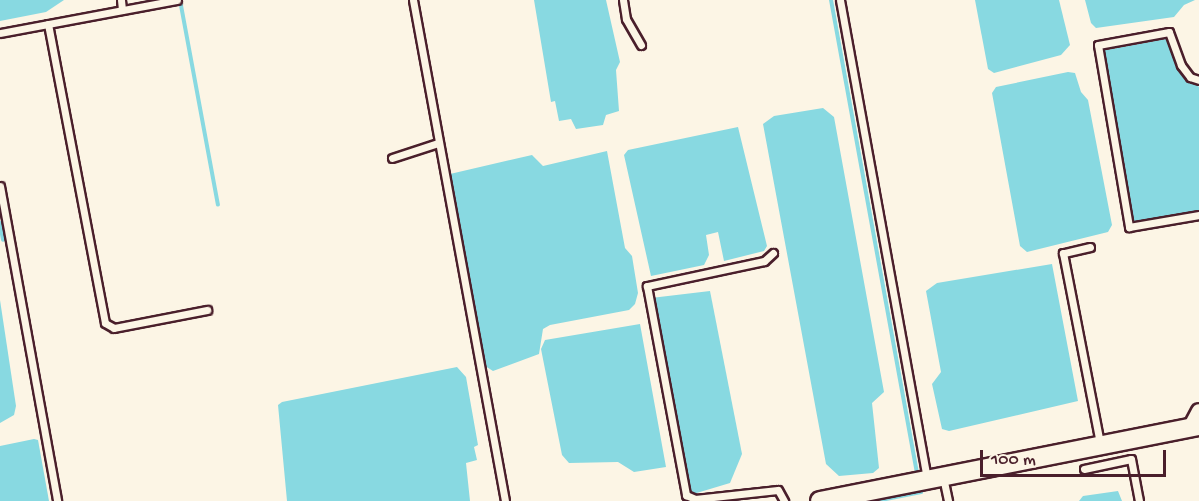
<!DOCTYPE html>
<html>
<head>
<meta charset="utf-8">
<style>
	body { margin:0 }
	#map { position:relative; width:1199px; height:501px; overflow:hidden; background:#fcf5e5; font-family:"Gochi Hand",sans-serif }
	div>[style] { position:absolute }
	.water>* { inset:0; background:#88d9e1 }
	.stream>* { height:4px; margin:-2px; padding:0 2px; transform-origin:2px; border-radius:2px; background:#88d9e1 }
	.roads { filter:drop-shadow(2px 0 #4a1f2b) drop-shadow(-2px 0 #4a1f2b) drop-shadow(0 2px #4a1f2b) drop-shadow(0 -2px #4a1f2b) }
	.lane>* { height:7px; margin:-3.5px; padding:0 3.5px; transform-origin:3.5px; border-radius:3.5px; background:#fcf5e5 }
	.street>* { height:14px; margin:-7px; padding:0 7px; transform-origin:7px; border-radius:7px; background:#fcf5e5 }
	.secondary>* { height:18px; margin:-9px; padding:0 9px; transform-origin:9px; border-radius:9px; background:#fcf5e5 }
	span { translate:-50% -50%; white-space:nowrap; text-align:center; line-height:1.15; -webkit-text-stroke:5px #fcf5e5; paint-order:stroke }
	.scale { position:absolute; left:980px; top:450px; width:186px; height:27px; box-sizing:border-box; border:3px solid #4a1f2b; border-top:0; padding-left:8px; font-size:18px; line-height:21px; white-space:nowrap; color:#4a1f2b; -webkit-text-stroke:4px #fcf5e5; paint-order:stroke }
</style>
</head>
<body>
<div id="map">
	<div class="water">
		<div style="clip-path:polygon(0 0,64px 0,46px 12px,0 21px)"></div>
		<div style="clip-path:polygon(534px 0,606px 0,620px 62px,616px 70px,619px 111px,606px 115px,603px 125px,576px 129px,571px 119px,559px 121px,555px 101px,551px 102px)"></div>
		<div style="clip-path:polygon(975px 0,1059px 0,1070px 45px,1061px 55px,994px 73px,988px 69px)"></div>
		<div style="clip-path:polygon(1085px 0,1195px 0,1184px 5px,1174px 17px,1096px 28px,1091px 23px)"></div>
		<div style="clip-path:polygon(1171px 38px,1182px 70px,1199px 87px,1199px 218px,1134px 231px,1129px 229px,1101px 51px)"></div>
		<div style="clip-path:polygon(1068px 72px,1075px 73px,1081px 92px,1088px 100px,1112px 225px,1108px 232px,1027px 252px,1020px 246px,992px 93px,996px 87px)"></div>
		<div style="clip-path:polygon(823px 108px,834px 117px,884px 392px,872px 403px,879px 468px,873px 473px,839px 476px,826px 464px,763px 124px,774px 116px)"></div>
		<div style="clip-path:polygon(738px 127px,767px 246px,764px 251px,724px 261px,718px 232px,706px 235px,709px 255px,704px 265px,651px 276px,624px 155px,628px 150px)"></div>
		<div style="clip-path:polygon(607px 151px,625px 248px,632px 256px,638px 293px,635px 304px,629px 310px,550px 325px,543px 329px,539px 354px,493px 371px,482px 364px,450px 174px,532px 155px,543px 166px)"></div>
		<div style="clip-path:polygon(1052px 264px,1078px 401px,949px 431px,942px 429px,932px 384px,941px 372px,926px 291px,937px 283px)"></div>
		<div style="clip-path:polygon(710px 291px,742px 454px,730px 483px,690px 495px,651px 298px)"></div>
		<div style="clip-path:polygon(0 300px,16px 406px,14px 415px,0 423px)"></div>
		<div style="clip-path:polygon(640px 324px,666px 467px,634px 472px,618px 462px,569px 463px,562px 455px,541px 349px,545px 340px)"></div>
		<div style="clip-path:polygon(457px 367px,466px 377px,478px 445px,474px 447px,477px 460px,466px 463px,470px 501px,287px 501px,278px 405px,282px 402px)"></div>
		<div style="clip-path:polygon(34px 439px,38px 440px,49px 501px,0 501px,0 446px)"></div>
		<div style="clip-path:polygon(1118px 491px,1122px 501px,1079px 501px,1083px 496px)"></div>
	</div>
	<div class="stream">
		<div style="left:180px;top:0;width:208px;rotate:79.5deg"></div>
		<div style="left:831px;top:0;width:485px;rotate:79.7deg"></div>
		<div style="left:0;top:223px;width:17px;rotate:80deg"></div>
		<div style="left:876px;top:501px;width:46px;rotate:-11.3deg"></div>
		<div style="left:921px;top:492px;width:5px;rotate:-101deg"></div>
	</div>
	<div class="roads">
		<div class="lane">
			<div style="left:121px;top:0;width:10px;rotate:84deg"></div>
			<div style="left:413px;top:0;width:509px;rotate:79.59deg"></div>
			<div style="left:623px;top:0;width:19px;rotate:81deg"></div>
			<div style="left:626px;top:19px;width:30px;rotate:60deg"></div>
			<div style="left:840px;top:0;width:487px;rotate:79.7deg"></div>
			<div style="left:48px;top:24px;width:304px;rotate:79.2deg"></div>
			<div style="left:105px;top:323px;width:10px;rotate:29deg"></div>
			<div style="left:114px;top:328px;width:95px;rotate:-11deg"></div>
			<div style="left:0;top:33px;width:180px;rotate:-10.6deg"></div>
			<div style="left:1199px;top:80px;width:9px;rotate:-162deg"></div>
			<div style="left:1190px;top:77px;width:15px;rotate:-127deg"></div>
			<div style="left:1181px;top:65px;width:35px;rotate:-110deg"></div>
			<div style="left:1169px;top:32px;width:72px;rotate:169.6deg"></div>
			<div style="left:1098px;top:45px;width:185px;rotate:80.3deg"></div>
			<div style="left:1129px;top:227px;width:71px;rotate:-9.7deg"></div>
			<div style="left:392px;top:158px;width:48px;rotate:-18.1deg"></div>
			<div style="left:0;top:186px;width:320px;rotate:79.7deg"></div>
			<div style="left:1090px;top:247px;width:28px;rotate:167deg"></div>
			<div style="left:1063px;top:253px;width:194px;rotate:79deg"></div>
			<div style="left:773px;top:253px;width:12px;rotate:138deg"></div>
			<div style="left:764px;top:261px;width:120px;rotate:167.9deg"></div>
			<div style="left:647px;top:286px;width:213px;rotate:79.4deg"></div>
			<div style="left:686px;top:495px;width:10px;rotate:24deg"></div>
			<div style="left:695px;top:499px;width:83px;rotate:-6.2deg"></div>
			<div style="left:778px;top:490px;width:13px;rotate:61deg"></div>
			<div style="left:1084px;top:469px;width:48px;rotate:-12deg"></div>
			<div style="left:1131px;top:459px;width:43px;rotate:79.2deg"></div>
			<div style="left:943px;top:477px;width:25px;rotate:78deg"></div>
		</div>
		<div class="street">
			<div style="left:1190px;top:428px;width:19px;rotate:-62deg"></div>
		</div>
		<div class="secondary">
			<div style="left:820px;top:501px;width:386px;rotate:-11.2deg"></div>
		</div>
	</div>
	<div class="scale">100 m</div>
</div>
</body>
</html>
